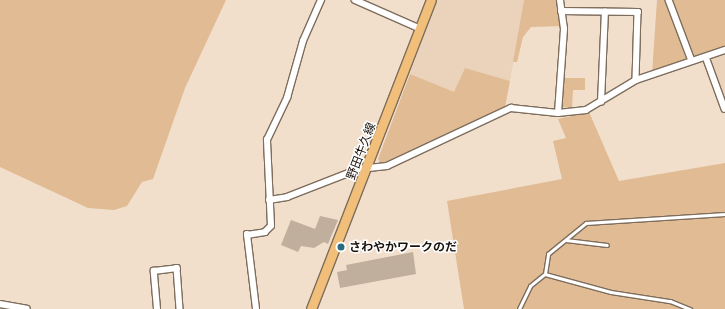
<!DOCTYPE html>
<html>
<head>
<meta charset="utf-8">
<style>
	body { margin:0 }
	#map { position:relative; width:725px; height:309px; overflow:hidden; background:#f1dfcc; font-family:Barlow,"Noto Sans JP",sans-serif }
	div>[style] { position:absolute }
	.built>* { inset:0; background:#ebd2ba }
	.green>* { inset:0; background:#e0bb94 }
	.building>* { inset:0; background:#c1af9d }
	.roads { filter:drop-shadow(1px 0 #7e6d5c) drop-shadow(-1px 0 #7e6d5c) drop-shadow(0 1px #7e6d5c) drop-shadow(0 -1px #7e6d5c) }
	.service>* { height:2.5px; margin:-1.25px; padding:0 1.25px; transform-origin:1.25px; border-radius:1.25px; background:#fff }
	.minor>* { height:5.5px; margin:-2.75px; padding:0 2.75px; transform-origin:2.75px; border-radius:2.75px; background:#fff }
	.primary>* { height:9px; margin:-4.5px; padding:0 4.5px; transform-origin:4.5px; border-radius:4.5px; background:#f1bf79 }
	.dots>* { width:11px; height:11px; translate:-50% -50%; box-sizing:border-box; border:2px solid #fff; border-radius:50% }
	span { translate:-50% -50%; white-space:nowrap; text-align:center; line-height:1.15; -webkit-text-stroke:3px #fff; paint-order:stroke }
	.street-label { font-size:12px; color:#19130c }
	.poi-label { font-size:12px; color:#19130c; font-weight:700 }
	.left { translate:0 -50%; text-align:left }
</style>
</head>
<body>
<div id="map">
	<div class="built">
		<div style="clip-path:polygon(437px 0,524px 0,510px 81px,465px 68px,454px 93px,410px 74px)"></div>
		<div style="clip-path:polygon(725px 52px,725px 101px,708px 59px)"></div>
	</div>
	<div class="green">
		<div style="clip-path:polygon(0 0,226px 0,185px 88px,153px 179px,142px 182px,127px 206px,114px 210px,88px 208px,0 167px)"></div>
		<div style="clip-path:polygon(524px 0,558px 0,562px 26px,531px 27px,523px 37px,517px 62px,513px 62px)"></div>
		<div style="clip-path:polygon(657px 0,668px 0,691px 60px,652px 74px)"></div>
		<div style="clip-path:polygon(672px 0,725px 0,725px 46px,694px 58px)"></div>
		<div style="clip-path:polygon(465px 68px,510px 81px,505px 107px,381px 164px,378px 159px,410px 74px,454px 92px)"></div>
		<div style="clip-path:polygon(563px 78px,585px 78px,585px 90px,573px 90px,572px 108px,561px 107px)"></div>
		<div style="clip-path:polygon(589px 112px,619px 181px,725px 163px,725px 309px,464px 309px,447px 201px,562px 179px,553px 141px,566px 138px,558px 119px)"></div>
	</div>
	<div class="building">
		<div style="clip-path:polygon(320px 216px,338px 220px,328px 244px,324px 242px,314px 248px,301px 246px,298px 252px,281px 245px,291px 220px,315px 229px)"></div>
		<div style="clip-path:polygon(413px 252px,416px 274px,340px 288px,337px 272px,347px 270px,346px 265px)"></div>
	</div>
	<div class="roads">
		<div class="service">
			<div style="left:566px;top:240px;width:41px;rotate:7deg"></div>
			<div style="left:545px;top:274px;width:68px;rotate:15.3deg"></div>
			<div style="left:611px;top:292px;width:60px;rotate:8.7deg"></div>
			<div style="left:670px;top:301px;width:22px;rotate:22deg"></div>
			<div style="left:519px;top:309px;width:25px;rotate:-64deg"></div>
			<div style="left:530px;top:286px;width:19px;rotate:-39deg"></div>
			<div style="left:545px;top:274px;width:20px;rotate:-81deg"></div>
			<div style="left:548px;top:254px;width:49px;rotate:-39.2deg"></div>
			<div style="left:586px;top:223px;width:139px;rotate:-3.7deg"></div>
		</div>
		<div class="minor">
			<div style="left:355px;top:0;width:72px;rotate:23.7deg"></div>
			<div style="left:669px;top:0;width:65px;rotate:69.3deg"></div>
			<div style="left:561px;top:11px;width:77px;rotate:0.7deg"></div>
			<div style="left:638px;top:12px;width:68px;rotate:91.7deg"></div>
			<div style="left:706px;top:57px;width:55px;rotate:69.9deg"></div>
			<div style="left:601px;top:102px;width:90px;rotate:-87.5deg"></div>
			<div style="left:558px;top:113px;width:84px;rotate:-85.9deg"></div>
			<div style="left:564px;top:29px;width:29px;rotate:-98deg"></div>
			<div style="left:269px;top:200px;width:18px;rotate:-9deg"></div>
			<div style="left:287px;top:197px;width:77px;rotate:-21.3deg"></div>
			<div style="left:359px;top:169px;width:28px;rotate:-6deg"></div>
			<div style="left:387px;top:166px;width:137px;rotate:-25.1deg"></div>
			<div style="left:511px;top:108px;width:47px;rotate:6.1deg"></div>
			<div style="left:558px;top:113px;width:28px;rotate:-6deg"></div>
			<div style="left:586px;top:110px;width:58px;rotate:-31deg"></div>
			<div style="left:636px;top:80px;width:94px;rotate:-18.6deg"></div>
			<div style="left:0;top:304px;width:27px;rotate:10deg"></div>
			<div style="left:157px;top:309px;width:38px;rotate:-95deg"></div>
			<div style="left:154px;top:271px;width:23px;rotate:-7deg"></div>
			<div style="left:177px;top:268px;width:41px;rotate:85.8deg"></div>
			<div style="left:256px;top:309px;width:75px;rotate:-96.9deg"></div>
			<div style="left:247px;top:235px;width:18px;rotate:-9deg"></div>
			<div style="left:265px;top:232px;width:8px;rotate:-45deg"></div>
			<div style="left:271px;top:226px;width:86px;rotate:-92.7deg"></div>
			<div style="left:267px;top:140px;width:47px;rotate:-64.5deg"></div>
			<div style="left:287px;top:98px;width:59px;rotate:-74.3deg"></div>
			<div style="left:303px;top:41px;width:45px;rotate:-66.3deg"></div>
		</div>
		<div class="primary">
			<div style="left:311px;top:309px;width:331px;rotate:-68.8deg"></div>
		</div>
	</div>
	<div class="dots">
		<div style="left:341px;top:247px;background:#286c7d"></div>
	</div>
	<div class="street-label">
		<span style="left:361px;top:151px;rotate:-69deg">野田牛久線</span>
	</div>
	<div class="poi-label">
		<span class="left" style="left:349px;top:247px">さわやかワークのだ</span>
	</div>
</div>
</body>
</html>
